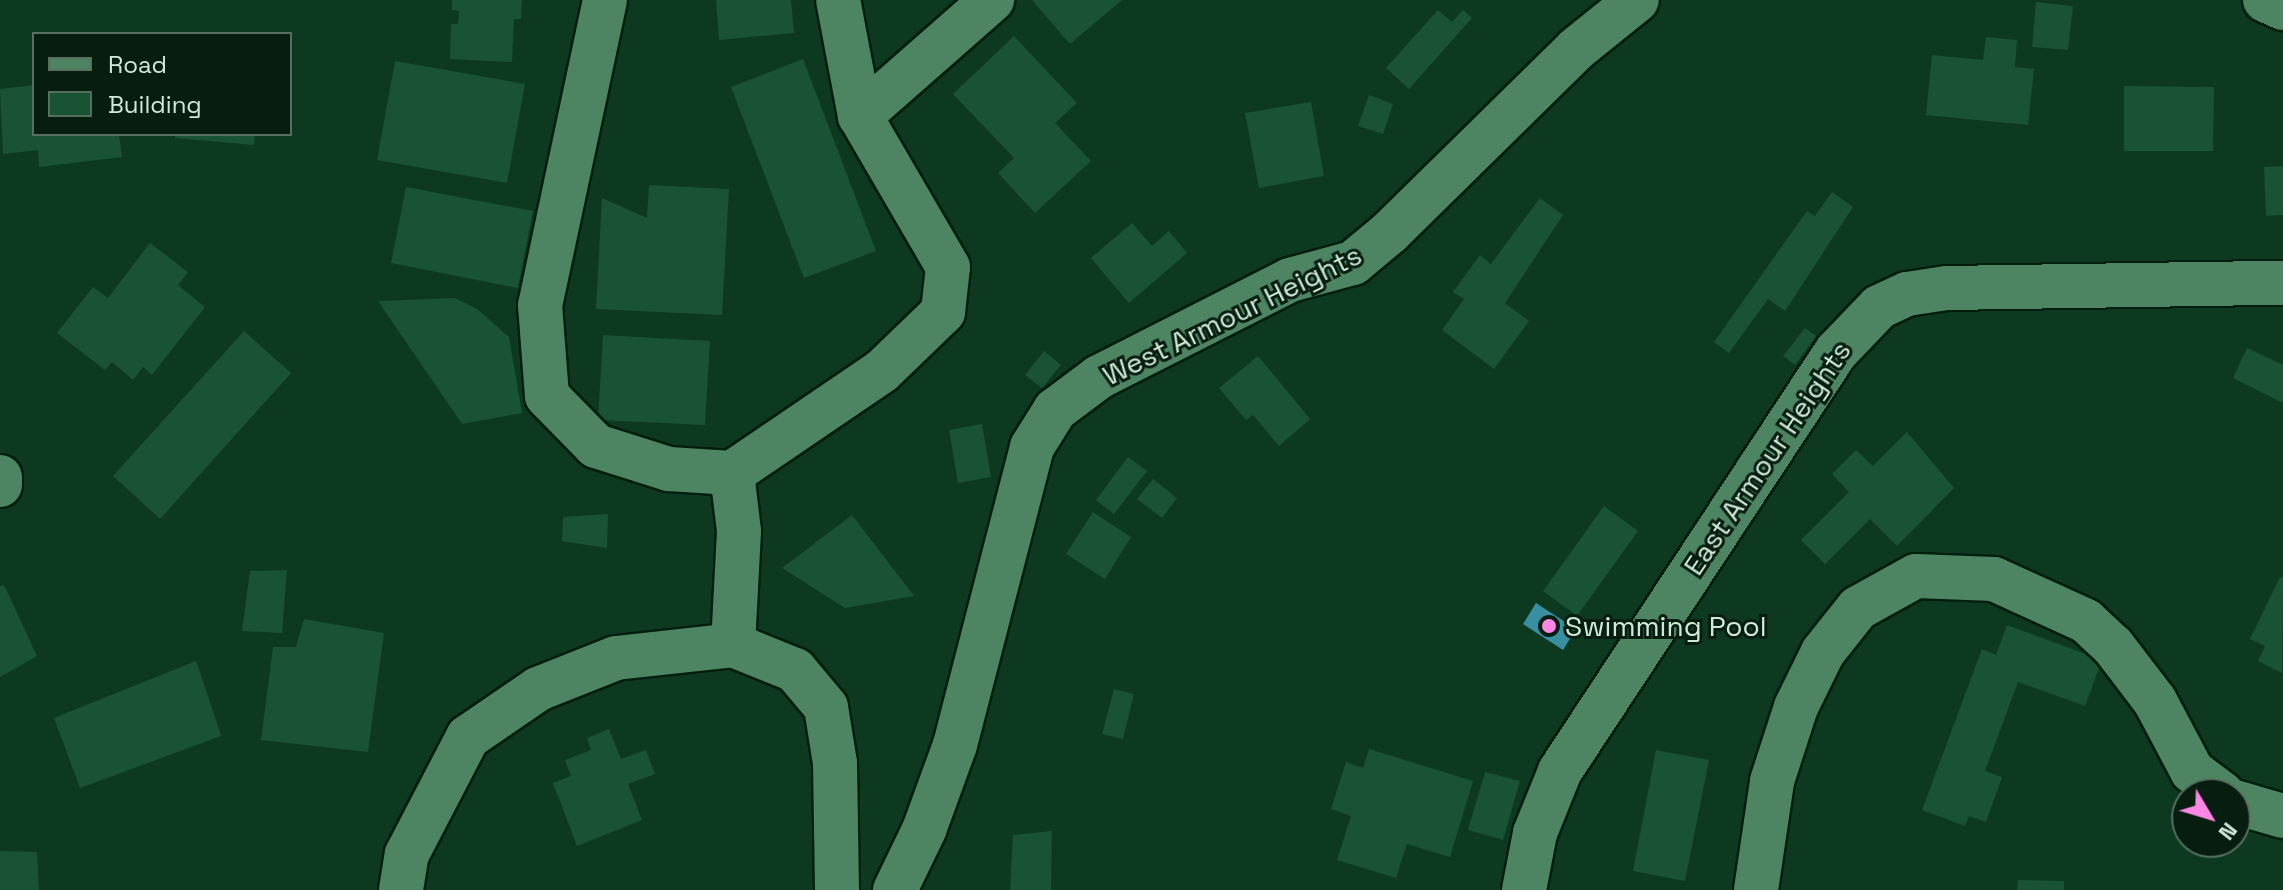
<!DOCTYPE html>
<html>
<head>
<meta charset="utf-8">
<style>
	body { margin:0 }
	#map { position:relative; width:2283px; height:890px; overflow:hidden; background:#0d3921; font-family:"Space Grotesk",sans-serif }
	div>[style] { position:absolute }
	.water>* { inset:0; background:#398fa2 }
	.building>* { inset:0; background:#195333 }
	.roads { filter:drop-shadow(2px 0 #011e0d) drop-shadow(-2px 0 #011e0d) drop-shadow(0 2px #011e0d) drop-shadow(0 -2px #011e0d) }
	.minor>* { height:44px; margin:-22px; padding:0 22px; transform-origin:22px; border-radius:22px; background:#4d8562 }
	.dots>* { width:22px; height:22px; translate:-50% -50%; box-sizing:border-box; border:4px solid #061d0f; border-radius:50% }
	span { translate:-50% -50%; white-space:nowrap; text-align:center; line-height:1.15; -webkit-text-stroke:6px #061d0f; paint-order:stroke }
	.street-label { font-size:28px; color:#ceead7 }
	.poi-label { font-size:28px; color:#ceead7 }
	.left { translate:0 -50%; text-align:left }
	.legend { position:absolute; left:32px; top:32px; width:260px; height:104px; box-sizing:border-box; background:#061d0f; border:2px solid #566f5f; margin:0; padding:10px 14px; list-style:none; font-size:24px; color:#ceead7 }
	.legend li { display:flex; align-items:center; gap:16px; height:40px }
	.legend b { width:40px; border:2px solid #566f5f }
	.north { position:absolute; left:2171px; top:778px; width:80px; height:80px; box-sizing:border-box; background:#061d0f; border:2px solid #566f5f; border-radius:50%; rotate:128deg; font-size:22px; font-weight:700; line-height:32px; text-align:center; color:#ceead7 }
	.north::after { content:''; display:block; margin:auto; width:28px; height:36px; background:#fc86e4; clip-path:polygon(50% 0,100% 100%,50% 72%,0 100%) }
</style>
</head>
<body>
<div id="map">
	<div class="water">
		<div style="clip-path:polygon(1536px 603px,1576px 629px,1563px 650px,1523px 624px)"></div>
	</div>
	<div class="building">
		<div style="clip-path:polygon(452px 0,522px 0,521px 19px,514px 19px,512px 62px,450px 59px,451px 24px,458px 24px,459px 11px,452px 10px)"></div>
		<div style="clip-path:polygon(716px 0,791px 0,794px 33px,719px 40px)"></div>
		<div style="clip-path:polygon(1032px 0,1122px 0,1070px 44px)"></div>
		<div style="clip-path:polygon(2036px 2px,2073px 6px,2068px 50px,2032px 47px)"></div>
		<div style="clip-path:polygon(1438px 10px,1452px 22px,1463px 10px,1472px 18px,1409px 89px,1386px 68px)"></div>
		<div style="clip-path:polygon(1014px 36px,1077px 103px,1055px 123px,1091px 161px,1035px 213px,998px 173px,1014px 158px,953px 94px)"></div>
		<div style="clip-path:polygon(1986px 37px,2017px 40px,2015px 67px,2034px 69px,2028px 125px,1926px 115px,1932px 55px,1983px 60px)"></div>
		<div style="clip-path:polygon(803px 59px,876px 251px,804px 278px,731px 87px)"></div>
		<div style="clip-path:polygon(395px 61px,525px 84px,507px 183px,377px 160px)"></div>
		<div style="clip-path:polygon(34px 85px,34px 134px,119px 134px,122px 157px,39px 167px,38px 150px,3px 154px,0 89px)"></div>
		<div style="clip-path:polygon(2124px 86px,2214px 87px,2213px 151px,2124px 151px)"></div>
		<div style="clip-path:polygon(1369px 95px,1393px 104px,1383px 134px,1358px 126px)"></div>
		<div style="clip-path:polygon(1311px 102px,1324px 176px,1259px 188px,1245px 113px)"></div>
		<div style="clip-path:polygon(175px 134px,255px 134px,254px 145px,175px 138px)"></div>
		<div style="clip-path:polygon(2283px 166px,2283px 215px,2266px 216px,2264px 167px)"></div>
		<div style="clip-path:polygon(649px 185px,729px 189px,722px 315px,596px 309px,602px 198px,647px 218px)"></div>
		<div style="clip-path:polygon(406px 187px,533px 211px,518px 288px,391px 263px)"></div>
		<div style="clip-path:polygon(1832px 192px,1853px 207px,1785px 311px,1768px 299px,1729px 353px,1714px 342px,1807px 211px,1815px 216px)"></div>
		<div style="clip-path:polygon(1540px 198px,1563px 215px,1505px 303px,1529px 321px,1494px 369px,1442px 330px,1464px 299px,1453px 292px,1480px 255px,1491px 264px)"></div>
		<div style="clip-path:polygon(1132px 223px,1152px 246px,1169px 231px,1187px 253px,1129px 303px,1091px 258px)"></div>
		<div style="clip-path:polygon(150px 243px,188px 272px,178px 285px,205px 307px,152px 375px,143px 367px,133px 380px,112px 362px,105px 370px,57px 333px,93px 287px,108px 298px)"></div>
		<div style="clip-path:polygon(455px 298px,477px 309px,509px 337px,522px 413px,462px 424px,378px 301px)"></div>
		<div style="clip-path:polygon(1805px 328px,1816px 336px,1795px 365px,1783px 356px)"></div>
		<div style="clip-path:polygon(244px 331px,291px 373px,160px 519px,113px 476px)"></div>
		<div style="clip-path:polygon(603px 335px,710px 341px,705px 425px,598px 420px)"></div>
		<div style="clip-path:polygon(2247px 348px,2283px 365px,2283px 403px,2233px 378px)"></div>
		<div style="clip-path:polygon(1044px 351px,1061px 365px,1042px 388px,1025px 375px)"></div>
		<div style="clip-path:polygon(1258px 356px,1310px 419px,1279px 446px,1253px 415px,1246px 420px,1219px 388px)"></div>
		<div style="clip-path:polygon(982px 424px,991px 477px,958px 483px,949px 430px)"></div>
		<div style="clip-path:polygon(1907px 432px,1954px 488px,1897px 546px,1870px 519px,1825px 564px,1801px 540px,1849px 492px,1832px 474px,1856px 450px,1873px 466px)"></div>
		<div style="clip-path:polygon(1128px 457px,1147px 471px,1114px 514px,1096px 500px)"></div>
		<div style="clip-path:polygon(1153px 479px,1177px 498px,1162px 518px,1137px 499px)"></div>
		<div style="clip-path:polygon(1604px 506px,1638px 531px,1577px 616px,1543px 591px)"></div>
		<div style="clip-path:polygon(1093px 512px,1131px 537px,1105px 579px,1066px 554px)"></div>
		<div style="clip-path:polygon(608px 514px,607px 548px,562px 541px,563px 517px)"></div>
		<div style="clip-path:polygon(852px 515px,914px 596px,845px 608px,782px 568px)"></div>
		<div style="clip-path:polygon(287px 570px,282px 633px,242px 631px,250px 571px)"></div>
		<div style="clip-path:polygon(2280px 577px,2283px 578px,2282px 673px,2258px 661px,2265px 646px,2250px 639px)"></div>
		<div style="clip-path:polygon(4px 585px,37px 656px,0 677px,0 586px)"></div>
		<div style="clip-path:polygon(304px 619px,384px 633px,368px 752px,261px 740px,273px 647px,296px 647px)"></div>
		<div style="clip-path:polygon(2007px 625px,2102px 660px,2085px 706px,2018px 682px,1985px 771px,2002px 777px,1986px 822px,1969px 816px,1965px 826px,1922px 810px,1982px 649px,1996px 655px)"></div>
		<div style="clip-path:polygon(196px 661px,221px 736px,80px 788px,54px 718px)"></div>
		<div style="clip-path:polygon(1114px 689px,1134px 694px,1123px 739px,1102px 734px)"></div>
		<div style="clip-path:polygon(609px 729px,621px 759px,646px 750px,655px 774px,628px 784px,642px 820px,577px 846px,553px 783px,571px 776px,565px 760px,591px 750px,587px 738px)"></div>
		<div style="clip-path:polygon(1369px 749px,1473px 781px,1450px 857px,1407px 844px,1396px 878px,1337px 860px,1351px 816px,1331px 809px,1346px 762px,1363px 768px)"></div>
		<div style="clip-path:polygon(1656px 750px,1709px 760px,1685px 881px,1633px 871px)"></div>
		<div style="clip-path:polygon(1485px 772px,1520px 781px,1503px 840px,1468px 830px)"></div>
		<div style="clip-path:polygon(1052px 831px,1051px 890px,1010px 890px,1013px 835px)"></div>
		<div style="clip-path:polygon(0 851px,37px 852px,39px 890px,0 890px)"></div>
		<div style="clip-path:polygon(2018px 880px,2064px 881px,2064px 890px,2017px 890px)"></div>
	</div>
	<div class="roads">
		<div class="minor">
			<div style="left:605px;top:0;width:312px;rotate:102deg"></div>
			<div style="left:540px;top:305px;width:91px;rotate:85.6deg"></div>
			<div style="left:547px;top:396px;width:70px;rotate:45.6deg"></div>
			<div style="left:596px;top:446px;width:77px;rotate:17.5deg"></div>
			<div style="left:669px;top:469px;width:63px;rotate:3.6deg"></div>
			<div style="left:2265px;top:0;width:20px;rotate:24deg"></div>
			<div style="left:860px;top:116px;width:176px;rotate:-41.3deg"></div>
			<div style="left:732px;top:473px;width:181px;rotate:-34.2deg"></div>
			<div style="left:882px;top:371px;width:85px;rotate:-44deg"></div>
			<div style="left:943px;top:312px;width:45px;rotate:-83.7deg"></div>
			<div style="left:948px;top:267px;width:175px;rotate:-120.2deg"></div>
			<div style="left:860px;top:116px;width:118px;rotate:-100.7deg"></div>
			<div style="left:732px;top:473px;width:58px;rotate:83.1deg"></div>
			<div style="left:739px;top:531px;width:114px;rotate:93deg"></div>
			<div style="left:0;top:477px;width:8px;rotate:90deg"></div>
			<div style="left:2235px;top:802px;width:50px;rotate:16.3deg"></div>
			<div style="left:401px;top:890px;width:36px;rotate:-81deg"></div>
			<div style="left:407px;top:854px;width:132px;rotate:-62.5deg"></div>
			<div style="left:468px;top:737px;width:85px;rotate:-34.4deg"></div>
			<div style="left:538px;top:689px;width:84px;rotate:-21.7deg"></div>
			<div style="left:616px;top:658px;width:118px;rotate:-6.3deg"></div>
			<div style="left:733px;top:645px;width:67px;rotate:22deg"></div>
			<div style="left:795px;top:670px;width:48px;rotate:50deg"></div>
			<div style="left:826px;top:707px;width:57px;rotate:80.9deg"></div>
			<div style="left:835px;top:763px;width:127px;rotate:89.1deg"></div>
			<div style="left:895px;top:890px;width:67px;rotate:-64.2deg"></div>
			<div style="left:924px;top:830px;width:90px;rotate:-70deg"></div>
			<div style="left:955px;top:745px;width:308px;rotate:-75.5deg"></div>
			<div style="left:1032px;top:447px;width:44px;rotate:-58.1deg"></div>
			<div style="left:1055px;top:410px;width:55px;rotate:-36.9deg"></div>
			<div style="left:1099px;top:377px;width:214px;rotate:-26.9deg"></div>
			<div style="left:1290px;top:280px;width:65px;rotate:-15.1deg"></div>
			<div style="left:1353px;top:263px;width:47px;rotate:-39.8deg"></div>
			<div style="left:1389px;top:233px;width:262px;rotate:-44.5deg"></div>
			<div style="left:1576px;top:49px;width:78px;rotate:-38.8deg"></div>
			<div style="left:1524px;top:890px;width:58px;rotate:-79.1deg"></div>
			<div style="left:1535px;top:833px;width:67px;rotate:-68deg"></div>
			<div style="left:1560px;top:771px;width:502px;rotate:-56.63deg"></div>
			<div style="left:1836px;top:352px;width:62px;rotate:-46.3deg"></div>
			<div style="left:1879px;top:307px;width:31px;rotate:-25deg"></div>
			<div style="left:1907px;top:294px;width:40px;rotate:-8.5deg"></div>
			<div style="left:1947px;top:288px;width:336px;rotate:-0.9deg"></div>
			<div style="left:1756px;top:890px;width:110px;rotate:-81.6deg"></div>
			<div style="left:1772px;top:781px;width:78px;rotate:-72deg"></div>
			<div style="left:1796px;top:707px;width:61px;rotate:-63.9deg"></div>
			<div style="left:1823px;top:652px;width:56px;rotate:-51.5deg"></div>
			<div style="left:1858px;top:608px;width:66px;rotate:-28.9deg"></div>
			<div style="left:1916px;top:576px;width:78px;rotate:2.2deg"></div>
			<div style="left:1994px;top:579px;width:101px;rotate:24.5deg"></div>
			<div style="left:2086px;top:621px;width:37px;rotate:43deg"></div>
			<div style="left:2113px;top:646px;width:69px;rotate:52.6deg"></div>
			<div style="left:2155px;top:701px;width:79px;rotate:62.1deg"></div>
			<div style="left:2192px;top:771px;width:38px;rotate:37deg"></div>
		</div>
	</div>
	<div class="dots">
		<div style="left:1549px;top:626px;background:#fc86e4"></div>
	</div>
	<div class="street-label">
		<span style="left:1232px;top:315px;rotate:-26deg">West Armour Heights</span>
		<span style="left:1767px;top:458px;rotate:-56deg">East Armour Heights</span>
	</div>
	<div class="poi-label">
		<span class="left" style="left:1565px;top:626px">Swimming Pool</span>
	</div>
	<ul class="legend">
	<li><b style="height:10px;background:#4d8562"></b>Road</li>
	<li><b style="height:22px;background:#195333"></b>Building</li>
	</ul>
	<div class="north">N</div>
</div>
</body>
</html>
